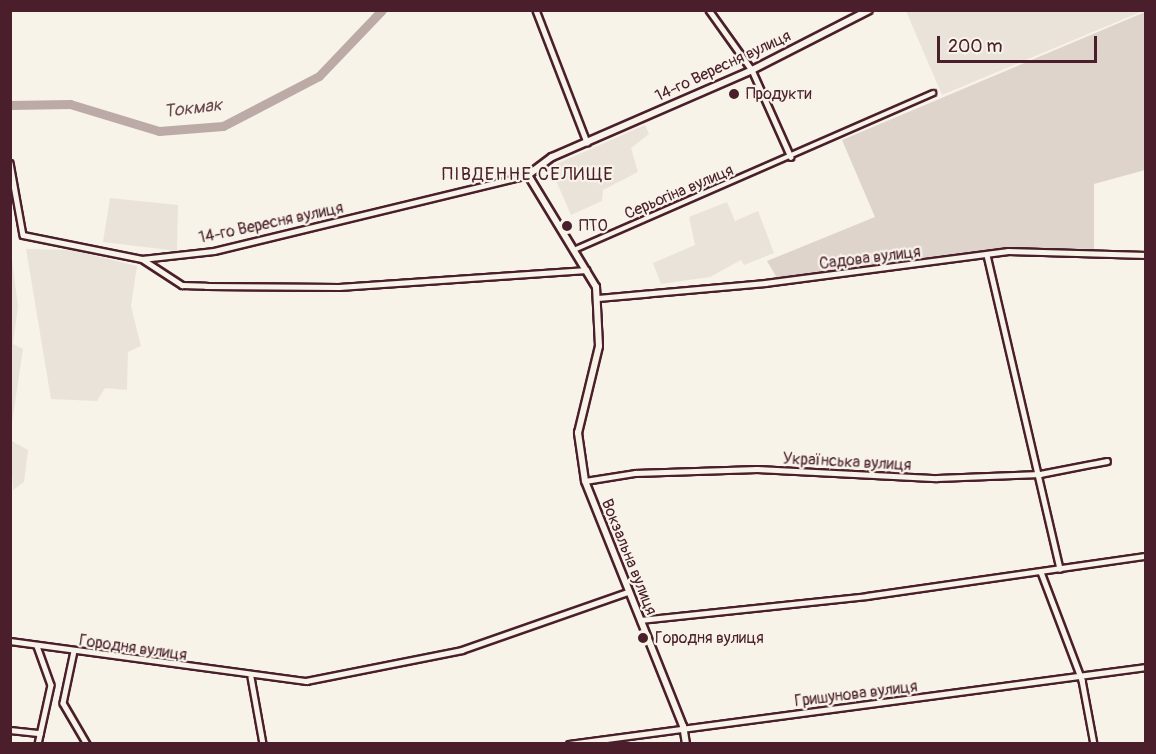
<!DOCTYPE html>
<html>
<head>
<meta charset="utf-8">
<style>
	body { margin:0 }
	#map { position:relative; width:1156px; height:754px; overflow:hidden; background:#f7f3e8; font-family:Pangolin,sans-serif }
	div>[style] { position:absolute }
	.built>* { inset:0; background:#eae3da }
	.green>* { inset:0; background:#ded4cc }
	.river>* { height:9px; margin:-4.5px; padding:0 4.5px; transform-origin:4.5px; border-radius:4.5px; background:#bcaaa7 }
	.roads { filter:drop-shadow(2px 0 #4a1f2b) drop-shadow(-2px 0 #4a1f2b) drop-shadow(0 2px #4a1f2b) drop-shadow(0 -2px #4a1f2b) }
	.pedestrian>* { height:4px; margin:-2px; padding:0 2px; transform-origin:2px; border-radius:2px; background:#f7f3e8 }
	.minor>* { height:4.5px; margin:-2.25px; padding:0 2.25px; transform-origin:2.25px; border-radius:2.25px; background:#f7f3e8 }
	.tertiary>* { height:6px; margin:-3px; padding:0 3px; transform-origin:3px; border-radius:3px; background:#f7f3e8 }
	.dots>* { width:16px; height:16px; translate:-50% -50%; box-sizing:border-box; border:3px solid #f7f3e8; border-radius:50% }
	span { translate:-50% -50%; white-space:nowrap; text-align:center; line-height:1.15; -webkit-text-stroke:4.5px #f7f3e8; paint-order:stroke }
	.street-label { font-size:16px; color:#4a1f2b }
	.poi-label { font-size:16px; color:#4a1f2b }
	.left { translate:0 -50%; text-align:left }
	.water-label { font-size:18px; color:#6c4950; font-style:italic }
	.neighbourhood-label { font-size:18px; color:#4a1f2b; letter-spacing:1.5px }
	.frame { position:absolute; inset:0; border:12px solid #4a1f2b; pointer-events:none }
	.scale { position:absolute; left:937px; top:36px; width:160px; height:27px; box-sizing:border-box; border:3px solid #4a1f2b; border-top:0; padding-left:8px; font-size:18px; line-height:21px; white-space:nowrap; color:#4a1f2b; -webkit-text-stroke:4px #f7f3e8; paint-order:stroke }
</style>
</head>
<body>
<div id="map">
	<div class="built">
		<div style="clip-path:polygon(906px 11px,1143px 11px,942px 95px)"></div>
		<div style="clip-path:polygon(645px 125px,649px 134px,631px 148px,638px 172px,603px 190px,602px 201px,571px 215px,550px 167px)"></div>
		<div style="clip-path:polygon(110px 198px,178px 205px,177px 251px,103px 242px)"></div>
		<div style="clip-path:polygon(727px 202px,735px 221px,758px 211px,774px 253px,744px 265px,741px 260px,710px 277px,661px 284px,653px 263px,695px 245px,689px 217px)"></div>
		<div style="clip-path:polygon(10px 245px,18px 306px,13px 344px,23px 349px,11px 429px)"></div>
		<div style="clip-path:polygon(26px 249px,72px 250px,137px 266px,131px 306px,141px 346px,128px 352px,127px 390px,105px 388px,97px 401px,51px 399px)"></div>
		<div style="clip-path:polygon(10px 440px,28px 450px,24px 482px,13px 490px)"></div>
	</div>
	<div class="green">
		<div style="clip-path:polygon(1145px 12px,1145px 170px,1094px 184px,1094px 249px,1007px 248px,777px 278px,767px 261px,875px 217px,842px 140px)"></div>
	</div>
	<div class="river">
		<div style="left:10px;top:105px;width:60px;rotate:-1deg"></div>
		<div style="left:70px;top:104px;width:93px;rotate:16.9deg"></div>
		<div style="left:159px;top:131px;width:64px;rotate:-4.5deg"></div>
		<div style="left:223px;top:126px;width:108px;rotate:-27.5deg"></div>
		<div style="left:319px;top:76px;width:91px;rotate:-46.3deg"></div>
	</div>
	<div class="roads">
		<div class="pedestrian">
			<div style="left:576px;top:249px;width:390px;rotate:-23.6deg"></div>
		</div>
		<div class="minor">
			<div style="left:536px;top:10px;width:142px;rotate:68.9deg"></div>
			<div style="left:709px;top:10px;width:74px;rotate:54.4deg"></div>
			<div style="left:752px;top:70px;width:95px;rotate:65.9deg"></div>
			<div style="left:10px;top:163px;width:73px;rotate:79.8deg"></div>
			<div style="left:23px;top:235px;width:121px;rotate:11.4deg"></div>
			<div style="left:142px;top:259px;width:72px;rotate:-6.3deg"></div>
			<div style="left:214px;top:251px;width:323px;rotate:-13.6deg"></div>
			<div style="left:987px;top:255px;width:322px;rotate:76.9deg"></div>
			<div style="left:142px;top:259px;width:48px;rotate:33deg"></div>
			<div style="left:182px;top:285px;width:24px;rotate:2deg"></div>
			<div style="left:206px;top:286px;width:133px;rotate:0.4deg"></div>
			<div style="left:339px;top:287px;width:248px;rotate:-3.9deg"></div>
			<div style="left:598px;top:298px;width:168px;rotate:-5.1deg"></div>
			<div style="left:765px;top:283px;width:245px;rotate:-7.5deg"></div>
			<div style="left:1008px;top:251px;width:138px;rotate:1.7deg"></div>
			<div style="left:585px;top:481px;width:51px;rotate:-9.1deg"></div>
			<div style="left:635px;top:473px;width:122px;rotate:-1.9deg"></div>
			<div style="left:757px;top:469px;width:180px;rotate:2.9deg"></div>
			<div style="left:937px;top:478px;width:103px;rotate:-2.2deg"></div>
			<div style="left:1040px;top:474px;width:68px;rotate:-11deg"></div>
			<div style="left:1041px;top:572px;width:116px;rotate:69.2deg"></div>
			<div style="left:1082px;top:680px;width:65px;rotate:79.4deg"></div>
			<div style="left:640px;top:620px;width:228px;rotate:-6deg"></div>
			<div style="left:867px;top:596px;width:282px;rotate:-8.2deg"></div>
			<div style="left:10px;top:641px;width:299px;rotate:7.7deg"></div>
			<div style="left:306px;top:681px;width:159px;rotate:-11.2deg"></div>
			<div style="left:462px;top:650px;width:176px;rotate:-19.3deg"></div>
			<div style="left:37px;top:646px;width:41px;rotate:70.3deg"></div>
			<div style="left:51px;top:685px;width:60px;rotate:102.4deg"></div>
			<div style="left:74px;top:651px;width:53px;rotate:101.9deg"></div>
			<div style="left:63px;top:703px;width:48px;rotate:59.7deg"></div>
			<div style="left:251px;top:677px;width:68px;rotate:79.8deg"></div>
			<div style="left:10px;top:730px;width:30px;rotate:6deg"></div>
			<div style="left:569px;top:744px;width:582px;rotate:-7.6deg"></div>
		</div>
		<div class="tertiary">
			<div style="left:686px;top:744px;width:18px;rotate:-99deg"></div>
			<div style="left:683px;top:726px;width:264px;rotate:-111.8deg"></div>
			<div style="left:585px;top:481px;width:49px;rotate:-98.3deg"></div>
			<div style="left:578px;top:433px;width:89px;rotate:-76.4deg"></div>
			<div style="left:599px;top:346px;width:59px;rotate:-92.9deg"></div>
			<div style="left:596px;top:287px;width:131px;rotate:-121.3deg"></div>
			<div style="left:528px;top:175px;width:30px;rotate:-37deg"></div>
			<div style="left:552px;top:157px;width:218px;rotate:-23.5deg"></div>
			<div style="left:752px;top:70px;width:131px;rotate:-27.1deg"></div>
		</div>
	</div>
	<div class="dots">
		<div style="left:734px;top:94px;background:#4a1f2b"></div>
		<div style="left:567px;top:226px;background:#4a1f2b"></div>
		<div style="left:643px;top:638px;background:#4a1f2b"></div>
	</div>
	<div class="street-label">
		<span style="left:723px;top:66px;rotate:-25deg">14-го Вересня вулиця</span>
		<span style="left:679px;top:192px;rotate:-23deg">Серьогіна вулиця</span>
		<span style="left:271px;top:223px;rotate:-12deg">14-го Вересня вулиця</span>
		<span style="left:870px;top:258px;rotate:-7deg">Садова вулиця</span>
		<span style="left:847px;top:462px;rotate:3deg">Українська вулиця</span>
		<span style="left:629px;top:557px;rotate:68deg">Вокзальна вулиця</span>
		<span style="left:133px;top:648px;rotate:8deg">Городня вулиця</span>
		<span style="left:856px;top:694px;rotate:-7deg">Гришунова вулиця</span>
	</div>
	<div class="poi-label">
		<span class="left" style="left:746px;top:94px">Продукти</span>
		<span class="left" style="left:579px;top:226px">ПТО</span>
		<span class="left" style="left:655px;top:638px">Городня вулиця</span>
	</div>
	<div class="water-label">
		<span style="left:193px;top:109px;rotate:-7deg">Токмак</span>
	</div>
	<div class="neighbourhood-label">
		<span style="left:528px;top:175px">ПІВДЕННЕ СЕЛИЩЕ</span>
	</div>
	<div class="frame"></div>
	<div class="scale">200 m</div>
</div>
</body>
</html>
